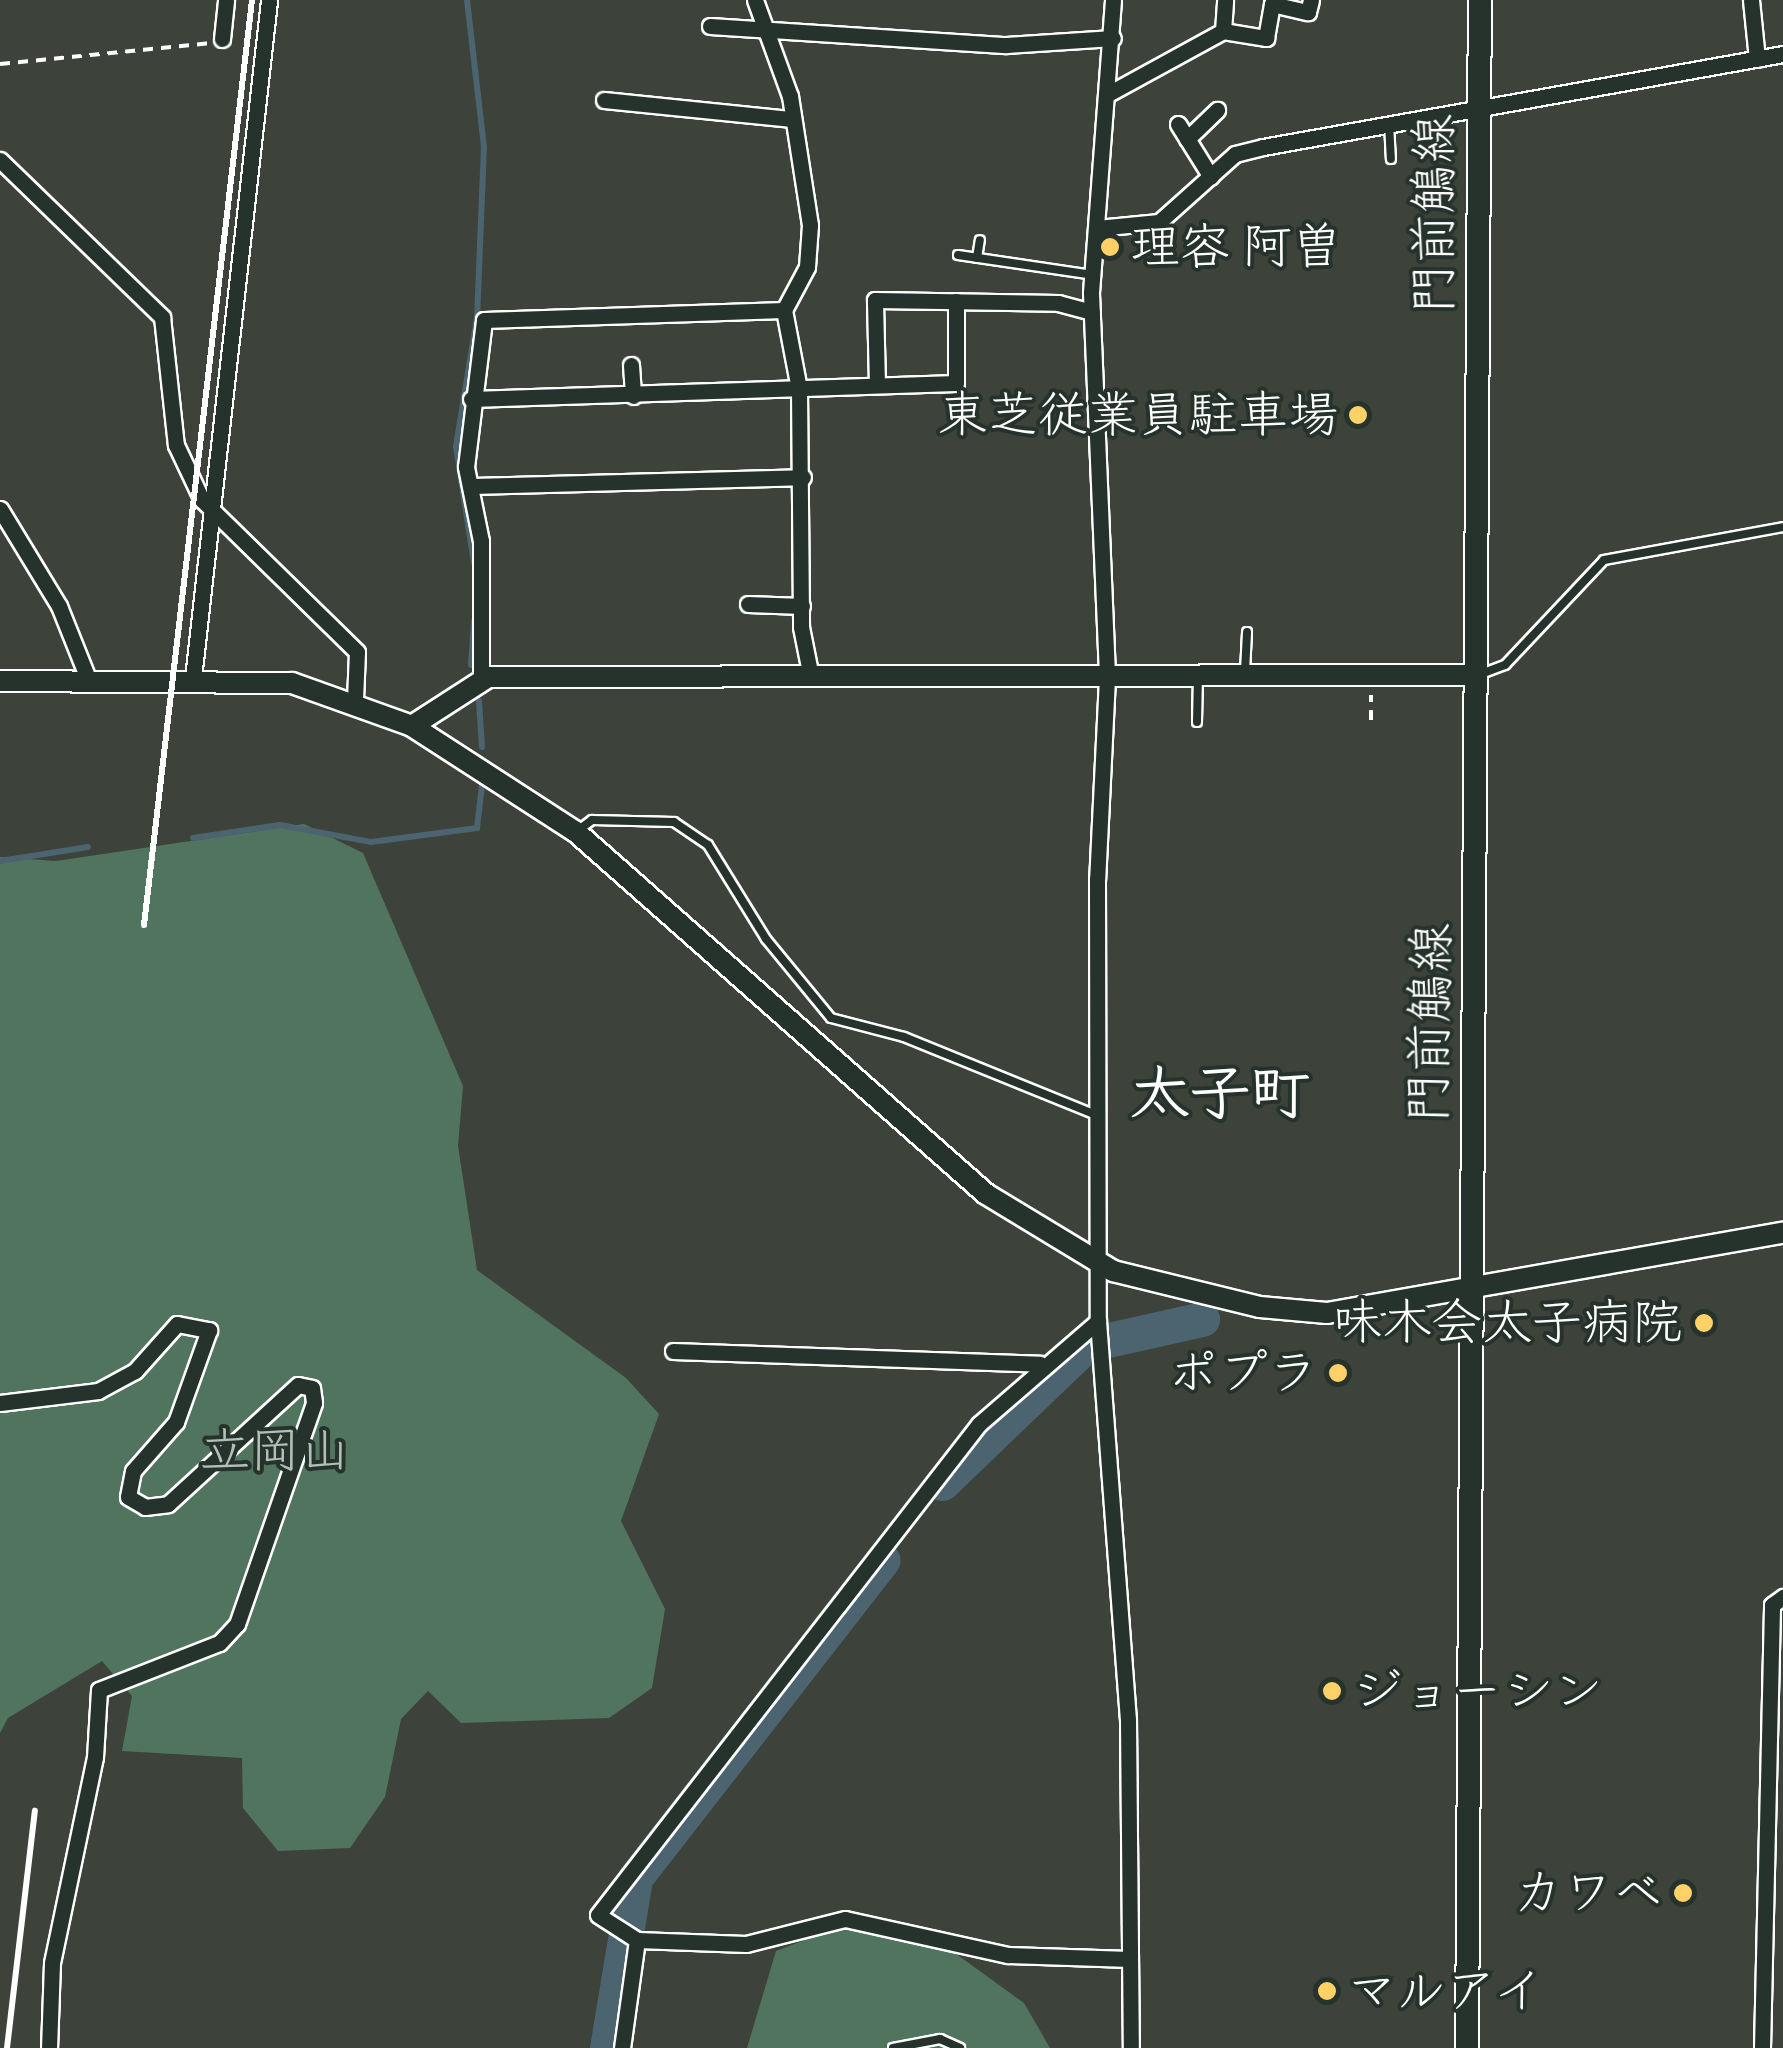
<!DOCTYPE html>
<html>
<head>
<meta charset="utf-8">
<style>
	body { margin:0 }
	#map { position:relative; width:1783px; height:2048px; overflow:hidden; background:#3d433a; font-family:Caveat,"Klee One",sans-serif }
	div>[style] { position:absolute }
	.green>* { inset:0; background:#51745e }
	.stream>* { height:6px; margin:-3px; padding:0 3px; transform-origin:3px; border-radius:3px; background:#4b6470 }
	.river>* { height:35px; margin:-17.5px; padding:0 17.5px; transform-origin:17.5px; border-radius:17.5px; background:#4b6470 }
	.path>* { height:4px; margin-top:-2px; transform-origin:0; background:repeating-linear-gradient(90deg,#fff 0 10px,transparent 0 18px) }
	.roads { filter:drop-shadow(2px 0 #fff) drop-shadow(-2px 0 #fff) drop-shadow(0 2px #fff) drop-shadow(0 -2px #fff) }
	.service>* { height:8px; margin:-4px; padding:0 4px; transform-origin:4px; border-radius:4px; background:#26332d }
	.minor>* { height:15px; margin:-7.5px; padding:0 7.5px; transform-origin:7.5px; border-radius:7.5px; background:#26332d }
	.tertiary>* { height:20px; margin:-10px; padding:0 10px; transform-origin:10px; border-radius:10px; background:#26332d }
	.secondary>* { height:22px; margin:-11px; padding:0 11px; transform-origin:11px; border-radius:11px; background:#26332d }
	.rail>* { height:6px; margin:-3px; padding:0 3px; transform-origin:3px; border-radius:3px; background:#fff }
	.dots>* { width:28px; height:28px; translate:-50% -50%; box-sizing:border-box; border:5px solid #26332d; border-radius:50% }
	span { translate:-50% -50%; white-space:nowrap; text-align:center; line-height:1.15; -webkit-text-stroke:8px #26332d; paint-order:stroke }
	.street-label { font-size:50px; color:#fff }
	.poi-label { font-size:50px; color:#fff }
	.left { translate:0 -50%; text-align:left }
	.right { translate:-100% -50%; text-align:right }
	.park-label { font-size:50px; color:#b1c0b7 }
	.district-label { font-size:60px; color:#fff; font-weight:700 }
</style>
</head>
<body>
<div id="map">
	<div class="green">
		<div style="clip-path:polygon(304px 824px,363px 853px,463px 1086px,458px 1146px,477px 1270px,626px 1378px,659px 1414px,621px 1521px,665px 1609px,652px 1688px,609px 1718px,461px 1723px,428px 1691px,401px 1719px,385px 1797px,350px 1848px,278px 1851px,243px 1808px,242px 1758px,122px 1751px,132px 1696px,102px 1661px,8px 1718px,0 1733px,0 857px,56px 861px)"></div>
		<div style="clip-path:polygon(839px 1927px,948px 1948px,1024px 2003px,1050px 2048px,747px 2048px,776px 1951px)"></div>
	</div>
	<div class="stream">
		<div style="left:467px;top:0;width:147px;rotate:83.4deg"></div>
		<div style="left:484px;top:146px;width:171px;rotate:92.3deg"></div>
		<div style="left:477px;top:317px;width:131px;rotate:99.2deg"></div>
		<div style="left:456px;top:446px;width:118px;rotate:81.3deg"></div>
		<div style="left:471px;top:665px;width:44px;rotate:-86.1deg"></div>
		<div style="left:479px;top:701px;width:46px;rotate:86.3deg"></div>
		<div style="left:193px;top:838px;width:88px;rotate:-8.5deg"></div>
		<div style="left:280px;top:825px;width:93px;rotate:10.6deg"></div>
		<div style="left:371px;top:842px;width:107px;rotate:-7.5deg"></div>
		<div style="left:477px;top:828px;width:43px;rotate:-83.4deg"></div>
		<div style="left:0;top:861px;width:89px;rotate:-9deg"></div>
	</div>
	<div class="river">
		<div style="left:942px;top:1483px;width:199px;rotate:-43.8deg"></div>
		<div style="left:1086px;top:1345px;width:119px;rotate:-12.6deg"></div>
		<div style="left:607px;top:2048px;width:172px;rotate:-80.6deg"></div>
		<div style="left:635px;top:1878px;width:403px;rotate:-52.1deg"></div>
	</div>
	<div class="path">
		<div style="left:0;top:64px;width:210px;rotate:-5.7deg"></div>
		<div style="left:1371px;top:720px;width:25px;rotate:-90deg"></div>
	</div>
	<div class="roads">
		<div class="service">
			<div style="left:1389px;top:123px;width:36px;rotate:87deg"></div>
			<div style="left:958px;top:255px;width:136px;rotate:8.4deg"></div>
			<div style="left:977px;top:258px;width:18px;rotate:-81deg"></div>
			<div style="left:1245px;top:671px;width:39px;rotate:-87deg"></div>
			<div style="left:1481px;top:674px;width:26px;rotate:-21deg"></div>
			<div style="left:1505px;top:665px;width:144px;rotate:-46.7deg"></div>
			<div style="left:1604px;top:560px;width:182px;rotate:-10.4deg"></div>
			<div style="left:1197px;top:722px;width:46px;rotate:-88.8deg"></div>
			<div style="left:576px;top:832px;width:20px;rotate:-37deg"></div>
			<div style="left:592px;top:820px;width:82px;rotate:1.4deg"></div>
			<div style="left:674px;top:822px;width:41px;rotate:34.1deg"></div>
			<div style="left:708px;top:845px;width:110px;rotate:58.3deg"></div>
			<div style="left:766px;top:939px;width:102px;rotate:50.6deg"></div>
			<div style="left:831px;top:1018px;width:75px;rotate:14.6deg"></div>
			<div style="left:904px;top:1037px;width:207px;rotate:22.1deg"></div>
			<div style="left:893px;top:2048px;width:48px;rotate:-10.8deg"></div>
			<div style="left:940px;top:2039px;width:22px;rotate:24deg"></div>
		</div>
		<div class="minor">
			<div style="left:755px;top:0;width:102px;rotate:70deg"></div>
			<div style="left:790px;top:96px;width:131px;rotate:81.2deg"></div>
			<div style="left:810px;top:225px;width:42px;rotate:94.1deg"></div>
			<div style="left:807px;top:267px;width:49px;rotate:118.1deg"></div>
			<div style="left:784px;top:310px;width:80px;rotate:79.2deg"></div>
			<div style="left:799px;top:389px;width:238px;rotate:89.5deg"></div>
			<div style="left:801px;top:627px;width:51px;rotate:78.7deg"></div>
			<div style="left:1113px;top:0;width:294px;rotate:94.3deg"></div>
			<div style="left:1091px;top:293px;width:385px;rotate:87.6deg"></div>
			<div style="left:1107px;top:678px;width:201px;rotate:92.8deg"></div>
			<div style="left:1097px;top:879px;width:442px;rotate:89.9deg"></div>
			<div style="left:1098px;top:1321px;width:400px;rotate:85.7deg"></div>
			<div style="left:1128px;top:1720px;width:328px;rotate:89.5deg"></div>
			<div style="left:1751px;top:0;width:59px;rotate:84.2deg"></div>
			<div style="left:710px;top:26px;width:297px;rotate:3.7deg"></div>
			<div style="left:1006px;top:45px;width:107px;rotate:-3.7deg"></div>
			<div style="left:1223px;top:31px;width:31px;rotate:-86deg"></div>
			<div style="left:222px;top:39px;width:39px;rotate:-84deg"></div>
			<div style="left:1108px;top:94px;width:131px;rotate:-28.7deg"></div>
			<div style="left:1223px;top:31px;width:44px;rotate:9.2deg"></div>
			<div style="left:1266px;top:38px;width:35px;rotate:-80deg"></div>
			<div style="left:1272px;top:4px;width:37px;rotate:13deg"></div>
			<div style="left:1308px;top:12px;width:12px;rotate:-76deg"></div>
			<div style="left:604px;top:100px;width:189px;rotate:5.8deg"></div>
			<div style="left:1178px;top:124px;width:62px;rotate:58.1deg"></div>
			<div style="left:1187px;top:139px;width:42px;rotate:-44deg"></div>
			<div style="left:0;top:160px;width:226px;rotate:44.1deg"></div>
			<div style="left:162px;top:317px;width:129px;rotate:83.8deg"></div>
			<div style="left:176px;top:445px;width:61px;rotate:64.7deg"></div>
			<div style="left:202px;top:500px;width:217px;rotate:44.4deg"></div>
			<div style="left:357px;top:652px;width:48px;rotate:92.4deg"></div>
			<div style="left:1097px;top:228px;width:62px;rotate:-5.5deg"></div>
			<div style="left:1159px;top:222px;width:102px;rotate:-41.8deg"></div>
			<div style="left:1235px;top:154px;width:29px;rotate:-14deg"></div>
			<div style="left:1263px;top:147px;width:528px;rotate:-10.14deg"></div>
			<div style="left:631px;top:365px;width:31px;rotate:86deg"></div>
			<div style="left:877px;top:384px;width:84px;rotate:-91.4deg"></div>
			<div style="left:875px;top:300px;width:183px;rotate:0.9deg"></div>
			<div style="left:1058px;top:303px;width:35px;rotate:15deg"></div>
			<div style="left:471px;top:399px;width:485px;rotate:-1.9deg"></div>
			<div style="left:956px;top:383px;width:82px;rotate:-90deg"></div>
			<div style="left:470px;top:486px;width:333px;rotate:-1.5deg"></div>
			<div style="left:0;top:509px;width:114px;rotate:58.7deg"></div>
			<div style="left:59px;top:606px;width:81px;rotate:68.2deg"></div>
			<div style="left:748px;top:604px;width:54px;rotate:2.1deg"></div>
			<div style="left:193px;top:678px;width:682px;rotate:-83.6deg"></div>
			<div style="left:481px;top:679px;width:138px;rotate:-90deg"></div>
			<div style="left:481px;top:541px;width:76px;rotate:-101.5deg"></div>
			<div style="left:466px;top:467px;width:148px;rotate:-83deg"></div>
			<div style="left:484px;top:320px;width:300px;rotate:-1.9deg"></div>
			<div style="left:1098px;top:1321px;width:157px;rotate:139.1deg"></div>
			<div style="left:979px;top:1424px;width:621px;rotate:127.81deg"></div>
			<div style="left:598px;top:1915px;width:46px;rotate:32.7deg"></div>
			<div style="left:637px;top:1940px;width:109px;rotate:2.1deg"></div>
			<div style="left:746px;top:1944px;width:102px;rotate:-14.2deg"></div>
			<div style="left:845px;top:1919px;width:167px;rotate:12.5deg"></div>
			<div style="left:1008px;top:1955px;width:122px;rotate:1.9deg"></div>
			<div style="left:673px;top:1351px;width:367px;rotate:2deg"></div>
			<div style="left:0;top:1403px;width:99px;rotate:-7deg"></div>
			<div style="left:98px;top:1391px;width:42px;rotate:-28.4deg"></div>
			<div style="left:135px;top:1371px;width:63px;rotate:-48.2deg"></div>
			<div style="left:177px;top:1324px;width:33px;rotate:11deg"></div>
			<div style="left:209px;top:1330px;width:98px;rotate:109.7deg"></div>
			<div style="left:176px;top:1422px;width:65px;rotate:131.3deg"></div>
			<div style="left:133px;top:1471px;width:26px;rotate:101deg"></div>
			<div style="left:128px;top:1497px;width:20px;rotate:30deg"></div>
			<div style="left:145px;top:1507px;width:23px;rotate:-7deg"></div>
			<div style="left:168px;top:1504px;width:176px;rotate:-42.5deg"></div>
			<div style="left:298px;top:1385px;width:14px;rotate:12deg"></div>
			<div style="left:312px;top:1388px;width:15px;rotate:82deg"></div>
			<div style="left:314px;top:1403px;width:234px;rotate:109.2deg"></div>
			<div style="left:237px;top:1624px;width:26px;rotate:133deg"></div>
			<div style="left:219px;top:1643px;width:129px;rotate:158.6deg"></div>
			<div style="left:99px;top:1690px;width:67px;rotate:93.4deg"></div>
			<div style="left:95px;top:1757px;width:210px;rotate:101.8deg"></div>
			<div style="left:52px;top:1963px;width:85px;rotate:92deg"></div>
			<div style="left:622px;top:2048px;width:109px;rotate:-82.1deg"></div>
			<div style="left:1762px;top:2048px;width:443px;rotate:-88.7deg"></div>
			<div style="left:1772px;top:1605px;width:14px;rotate:-36deg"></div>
		</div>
		<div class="tertiary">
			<div style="left:0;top:681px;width:292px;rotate:0.4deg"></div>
			<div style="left:292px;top:683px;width:127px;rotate:19.7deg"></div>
			<div style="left:412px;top:726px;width:195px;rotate:32.9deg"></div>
			<div style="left:576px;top:832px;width:547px;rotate:41.44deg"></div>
			<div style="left:986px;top:1194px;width:149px;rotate:31.2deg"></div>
			<div style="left:1113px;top:1271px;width:151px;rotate:13.8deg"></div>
			<div style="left:1260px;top:1307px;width:67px;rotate:5.1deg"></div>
			<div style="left:1327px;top:1313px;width:463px;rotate:-10deg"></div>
			<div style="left:412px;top:726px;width:90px;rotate:-32.8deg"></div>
			<div style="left:488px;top:677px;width:988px;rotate:-0.12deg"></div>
		</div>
		<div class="secondary">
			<div style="left:1467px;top:2048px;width:2048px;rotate:-89.64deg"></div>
		</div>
	</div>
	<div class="rail">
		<div style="left:144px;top:925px;width:931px;rotate:-83.34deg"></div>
		<div style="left:7px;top:2048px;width:239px;rotate:-83.3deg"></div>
	</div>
	<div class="dots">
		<div style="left:1110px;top:247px;background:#ffd166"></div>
		<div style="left:1358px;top:415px;background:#ffd166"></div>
		<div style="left:1704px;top:1323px;background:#ffd166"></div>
		<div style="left:1338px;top:1373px;background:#ffd166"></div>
		<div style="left:1332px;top:1691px;background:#ffd166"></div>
		<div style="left:1683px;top:1893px;background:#ffd166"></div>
		<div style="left:1327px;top:1991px;background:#ffd166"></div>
	</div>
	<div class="street-label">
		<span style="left:1434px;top:214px;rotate:-90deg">門前鵤線</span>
		<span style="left:1430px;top:1023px;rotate:-89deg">門前鵤線</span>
	</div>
	<div class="poi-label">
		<span class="left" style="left:1130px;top:247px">理容 阿曽</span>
		<span class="right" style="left:1338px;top:415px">東芝従業員駐車場</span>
		<span class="right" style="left:1682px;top:1323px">味木会太子病院</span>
		<span class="right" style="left:1318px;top:1373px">ポプラ</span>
		<span class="left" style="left:1352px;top:1691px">ジョーシン</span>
		<span class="right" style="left:1663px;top:1893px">カワベ</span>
		<span class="left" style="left:1347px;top:1991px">マルアイ</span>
	</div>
	<div class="park-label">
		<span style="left:275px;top:1451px">立岡山</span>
	</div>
	<div class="district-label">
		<span style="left:1220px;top:1093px">太子町</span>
	</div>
</div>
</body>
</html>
